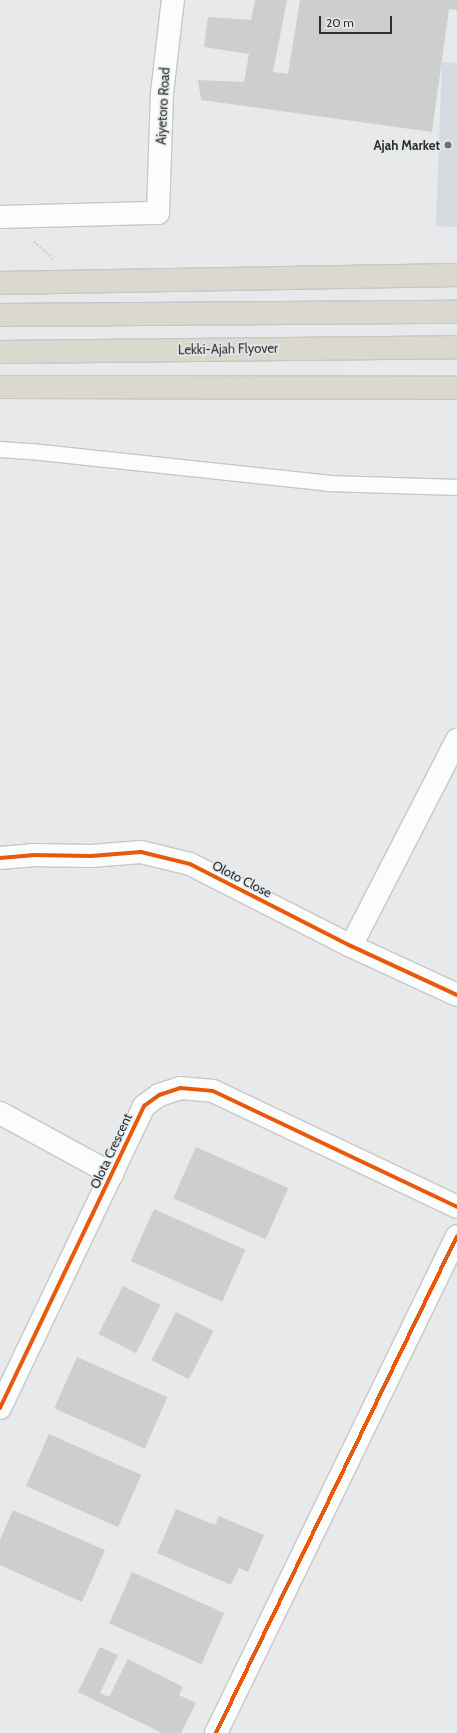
<!DOCTYPE html>
<html>
<head>
<meta charset="utf-8">
<style>
  body { margin:0 }
  #map { position:relative; width:457px; height:1733px; overflow:hidden; background:#e7e9eb; font-family:Cabin,sans-serif }
  div>[style] { position:absolute }
  .built>* { inset:0; background:#d4dadf }
  .building>* { inset:0; background:#cdcece; transform-origin:0 0 }
  .path>* { height:2.5px; margin-top:-1.25px; transform-origin:0; background:repeating-linear-gradient(90deg,#d4d5d5 0 2px,transparent 0 4px) }
  .roads { filter:drop-shadow(1px 0 #c5c7c8) drop-shadow(-1px 0 #c5c7c8) drop-shadow(0 1px #c5c7c8) drop-shadow(0 -1px #c5c7c8) }
  .service>* { height:15px; margin:-7.5px; padding:0 7.5px; transform-origin:7.5px; border-radius:7.5px; background:#fbfcfc }
  .minor>* { height:22px; margin:-11px; padding:0 11px; transform-origin:11px; border-radius:11px; background:#fbfcfc }
  .trunk>* { height:22px; margin:-11px; padding:0 11px; transform-origin:11px; border-radius:11px; background:#dbd8ce }
  .cycleway>* { height:4px; margin:-2px; padding:0 2px; transform-origin:2px; border-radius:2px; background:#e8590c }
  .dots>* { width:11px; height:11px; translate:-50% -50%; box-sizing:border-box; border:2px solid #e6e9ec; border-radius:50% }
  span { translate:-50% -50%; white-space:nowrap; text-align:center; line-height:1.15; -webkit-text-stroke:3px #e6e9ec; paint-order:stroke }
  .street-label { font-size:13px; color:#2d2f30 }
  .poi-label { font-size:13px; color:#2d2f30; font-weight:700 }
  .right { translate:-100% -50%; text-align:right }
  .scale { position:absolute; left:319px; top:16px; width:73px; height:18px; box-sizing:border-box; border:2px solid #2d2f30; border-top:0; padding-left:5px; font-size:12px; line-height:14px; white-space:nowrap; color:#2d2f30; -webkit-text-stroke:3px #e6e9ec; paint-order:stroke }
</style>
</head>
<body>
<div id="map">
  <div class="built">
    <i style="clip-path:polygon(442px 62px,457px 63px,457px 227px,436px 226px)"></i>
  </div>
  <div class="building">
    <i style="clip-path:polygon(255px 0,287px 0,273px 72px,288px 74px,300px 0,457px 0,457px 10px,449px 9px,432px 132px,201px 100px,198px 80px,244px 82px,249px 54px,204px 47px,208px 17px,251px 20px)"></i>
    <i style="left:196px;top:1147px;width:101px;height:56px;rotate:24deg"></i>
    <i style="left:154px;top:1209px;width:100px;height:57px;rotate:24deg"></i>
    <i style="left:123px;top:1286px;width:42px;height:54px;rotate:27deg"></i>
    <i style="left:176px;top:1312px;width:42px;height:54px;rotate:27deg"></i>
    <i style="left:77px;top:1357px;width:99px;height:56px;rotate:24deg"></i>
    <i style="left:49px;top:1434px;width:101px;height:57px;rotate:24deg"></i>
    <i style="clip-path:polygon(176px 1509px,215px 1525px,219px 1516px,264px 1535px,248px 1572px,239px 1568px,231px 1585px,157px 1553px)"></i>
    <i style="clip-path:polygon(13px 1510px,105px 1550px,82px 1602px,0 1565px,0 1540px)"></i>
    <i style="left:132px;top:1572px;width:101px;height:56px;rotate:24deg"></i>
    <i style="clip-path:polygon(100px 1647px,118px 1655px,100px 1693px,109px 1697px,128px 1659px,183px 1687px,179px 1695px,196px 1703px,181px 1733px,162px 1733px,78px 1692px)"></i>
  </div>
  <div class="path">
    <i style="left:34px;top:241px;width:27px;rotate:42deg"></i>
  </div>
  <div class="roads">
    <div class="service">
      <i style="left:0;top:449px;width:31px;rotate:4deg"></i>
      <i style="left:31px;top:451px;width:299px;rotate:6.1deg"></i>
      <i style="left:328px;top:483px;width:129px;rotate:1.8deg"></i>
    </div>
    <div class="minor">
      <i style="left:0;top:217px;width:158px;rotate:-1.5deg"></i>
      <i style="left:158px;top:213px;width:120px;rotate:-88.1deg"></i>
      <i style="left:162px;top:93px;width:94px;rotate:-83.3deg"></i>
      <i style="left:0;top:858px;width:32px;rotate:-5deg"></i>
      <i style="left:32px;top:855px;width:59px;rotate:1deg"></i>
      <i style="left:91px;top:856px;width:50px;rotate:-4.6deg"></i>
      <i style="left:141px;top:852px;width:50px;rotate:13.8deg"></i>
      <i style="left:190px;top:864px;width:181px;rotate:27deg"></i>
      <i style="left:351px;top:946px;width:117px;rotate:24.8deg"></i>
      <i style="left:351px;top:946px;width:232px;rotate:-62.8deg"></i>
      <i style="left:0;top:1113px;width:128px;rotate:28.6deg"></i>
      <i style="left:0;top:1408px;width:335px;rotate:-64.5deg"></i>
      <i style="left:144px;top:1106px;width:19px;rotate:-36deg"></i>
      <i style="left:159px;top:1095px;width:22px;rotate:-18deg"></i>
      <i style="left:180px;top:1088px;width:33px;rotate:5deg"></i>
      <i style="left:213px;top:1091px;width:270px;rotate:25.4deg"></i>
      <i style="left:216px;top:1733px;width:552px;rotate:-64.13deg"></i>
    </div>
    <div class="trunk">
      <i style="left:0;top:283px;width:457px;rotate:-1deg"></i>
      <i style="left:0;top:315px;width:457px;rotate:-0.4deg"></i>
      <i style="left:0;top:352px;width:457px;rotate:-0.6deg"></i>
      <i style="left:0;top:387px;width:457px;rotate:0.1deg"></i>
    </div>
  </div>
  <div class="cycleway">
    <i style="left:0;top:858px;width:32px;rotate:-5deg"></i>
    <i style="left:32px;top:855px;width:59px;rotate:1deg"></i>
    <i style="left:91px;top:856px;width:50px;rotate:-4.6deg"></i>
    <i style="left:141px;top:852px;width:50px;rotate:13.8deg"></i>
    <i style="left:190px;top:864px;width:181px;rotate:27deg"></i>
    <i style="left:351px;top:946px;width:117px;rotate:24.8deg"></i>
    <i style="left:0;top:1408px;width:335px;rotate:-64.5deg"></i>
    <i style="left:144px;top:1106px;width:19px;rotate:-36deg"></i>
    <i style="left:159px;top:1095px;width:22px;rotate:-18deg"></i>
    <i style="left:180px;top:1088px;width:33px;rotate:5deg"></i>
    <i style="left:213px;top:1091px;width:270px;rotate:25.4deg"></i>
    <i style="left:216px;top:1733px;width:552px;rotate:-64.13deg"></i>
  </div>
  <div class="dots">
    <i style="left:448px;top:145px;background:#6e7071"></i>
  </div>
  <div class="street-label">
    <span style="left:163px;top:106px;rotate:-87deg">Aiyetoro Road</span>
    <span style="left:228px;top:349px;rotate:-1deg">Lekki-Ajah Flyover</span>
    <span style="left:242px;top:879px;rotate:27deg">Oloto Close</span>
    <span style="left:111px;top:1151px;rotate:-65deg">Olota Crescent</span>
  </div>
  <div class="poi-label">
    <span class="right" style="left:440px;top:145px">Ajah Market</span>
  </div>
  <div class="scale">20 m</div>
</div>
</body>
</html>
